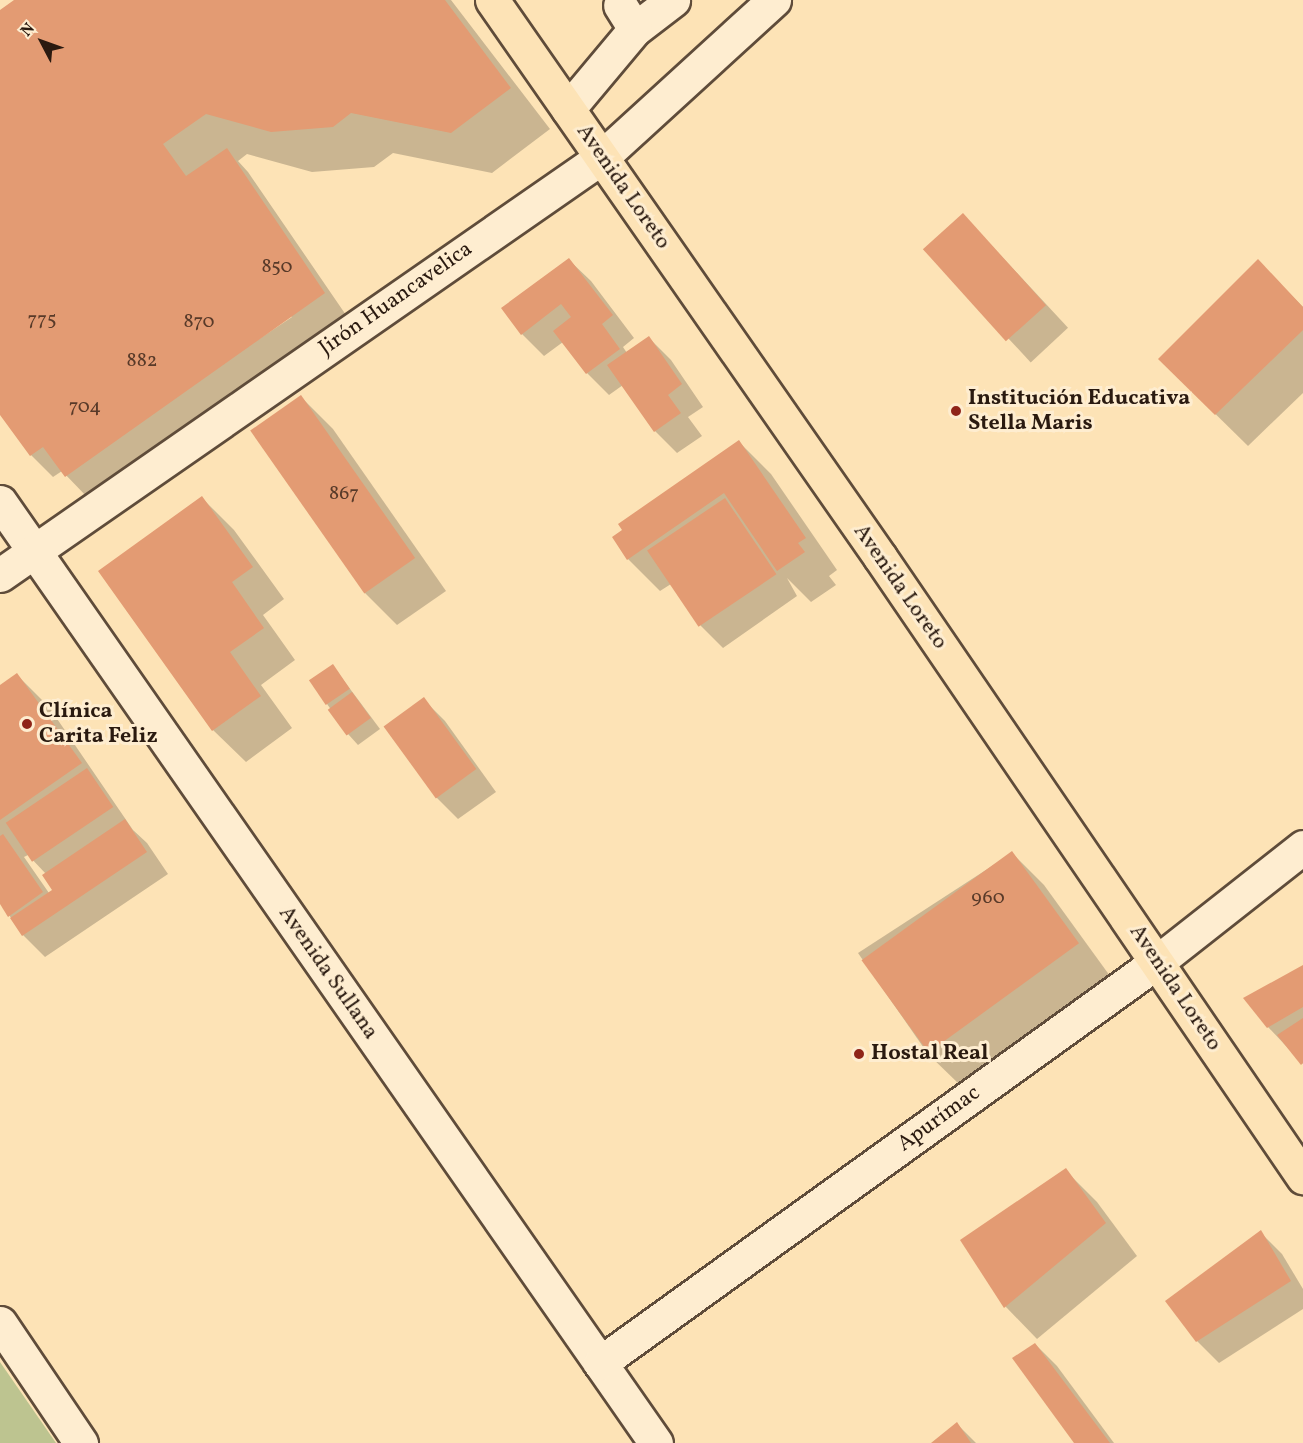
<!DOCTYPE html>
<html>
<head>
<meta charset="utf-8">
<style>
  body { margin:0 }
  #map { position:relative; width:1303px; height:1443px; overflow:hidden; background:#fde3b6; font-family:Vollkorn,serif }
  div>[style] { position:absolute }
  .green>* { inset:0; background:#bdc490 }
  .shadow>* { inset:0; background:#0003; transform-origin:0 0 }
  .building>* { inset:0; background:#e39b73; transform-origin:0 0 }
  .roads { filter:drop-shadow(2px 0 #5f4c3a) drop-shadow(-2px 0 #5f4c3a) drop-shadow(0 2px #5f4c3a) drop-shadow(0 -2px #5f4c3a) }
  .minor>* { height:33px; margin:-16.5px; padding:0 16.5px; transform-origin:16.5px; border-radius:16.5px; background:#feedd0 }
  .major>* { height:33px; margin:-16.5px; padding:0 16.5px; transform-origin:16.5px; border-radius:16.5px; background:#fde3b6 }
  .dots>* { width:16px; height:16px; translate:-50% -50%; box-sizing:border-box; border:3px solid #feedd0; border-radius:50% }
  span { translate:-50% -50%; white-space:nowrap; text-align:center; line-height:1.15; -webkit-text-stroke:6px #feedd0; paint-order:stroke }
  .number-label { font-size:20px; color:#583a29 }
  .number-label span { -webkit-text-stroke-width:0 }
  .street-label { font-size:22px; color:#2a1a10 }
  .poi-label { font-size:22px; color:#2a1a10; font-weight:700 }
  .left { translate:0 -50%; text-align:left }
  .north { position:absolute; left:12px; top:12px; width:60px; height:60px; -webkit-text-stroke:4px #feedd0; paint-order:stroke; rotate:311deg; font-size:16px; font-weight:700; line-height:24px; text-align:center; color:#2a1a10 }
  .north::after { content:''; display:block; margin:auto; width:21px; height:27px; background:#2a1a10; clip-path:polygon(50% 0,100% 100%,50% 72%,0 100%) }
</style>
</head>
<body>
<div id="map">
  <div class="green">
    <i style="clip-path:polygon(0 1362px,56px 1443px,0 1443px)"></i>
  </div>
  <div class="shadow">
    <i style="clip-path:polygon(evenodd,16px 0,451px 0,550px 129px,492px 173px,393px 153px,374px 167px,312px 172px,247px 154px,238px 161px,248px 172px,346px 315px,307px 341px,315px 353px,283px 375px,272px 365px,238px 389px,246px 401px,88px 498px,62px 471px,53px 477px,31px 455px,0 412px,0 11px,16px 0,290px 315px,292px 317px,256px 341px,290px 315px)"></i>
    <i style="left:963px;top:215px;width:154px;height:51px;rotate:47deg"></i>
    <i style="clip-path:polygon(569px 260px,591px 281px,634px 338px,623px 347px,627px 353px,649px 338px,671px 360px,703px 407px,688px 417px,702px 436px,677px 453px,655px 431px,623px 385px,609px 395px,587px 373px,563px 342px,544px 356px,522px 334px,503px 309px)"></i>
    <i style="clip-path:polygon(1258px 261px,1303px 307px,1303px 393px,1248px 446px,1192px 391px)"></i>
    <i style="clip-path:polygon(301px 397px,333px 429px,446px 591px,397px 625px,365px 593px,252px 432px)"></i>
    <i style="clip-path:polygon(739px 442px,771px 474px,837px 570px,829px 576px,836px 585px,811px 602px,787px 578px,797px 596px,723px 648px,701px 626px,671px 584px,660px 591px,628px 559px,614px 538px)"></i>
    <i style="clip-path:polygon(202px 498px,234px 530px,284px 599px,263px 615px,295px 660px,261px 685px,292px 728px,246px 762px,213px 730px)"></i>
    <i style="clip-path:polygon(333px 666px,380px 729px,358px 745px,348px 734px,311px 681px)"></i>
    <i style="clip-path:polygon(evenodd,17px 675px,49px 707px,133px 830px,147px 843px,168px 874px,45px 957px,23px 935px,0 902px,0 687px,17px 675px,28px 855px,46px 874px,54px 891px,49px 893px,24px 857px,28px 855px)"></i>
    <i style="clip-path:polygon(423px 699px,445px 721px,496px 792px,458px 819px,436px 797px)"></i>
    <i style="clip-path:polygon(1012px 853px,1044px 885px,1110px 976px,960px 1085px,928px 1054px,858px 953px)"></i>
    <i style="clip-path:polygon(1303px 967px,1303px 1064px,1268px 1027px)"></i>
    <i style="clip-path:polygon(1065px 1170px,1097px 1202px,1137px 1256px,1037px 1339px,1006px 1307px,962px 1240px)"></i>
    <i style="clip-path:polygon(1260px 1232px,1282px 1254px,1303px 1289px,1303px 1309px,1219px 1363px,1197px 1341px)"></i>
    <i style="clip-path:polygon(1035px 1344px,1057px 1366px,1114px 1443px,1076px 1443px)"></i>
    <i style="clip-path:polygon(957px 1424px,976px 1443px,933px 1443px)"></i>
  </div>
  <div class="building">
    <i style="clip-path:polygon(14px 0,445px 0,511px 88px,451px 133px,351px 113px,333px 127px,271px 132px,206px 114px,163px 144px,186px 176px,227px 148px,325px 293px,65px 477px,43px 447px,30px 456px,0 415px,0 10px)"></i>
    <i style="left:963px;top:213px;width:124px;height:54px;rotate:48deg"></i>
    <i style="clip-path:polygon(569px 258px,613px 315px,602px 324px,620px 349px,586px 374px,553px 331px,571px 317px,561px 304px,521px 335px,501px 308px)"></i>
    <i style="clip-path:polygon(1258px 259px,1303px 307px,1303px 330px,1215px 415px,1158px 359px)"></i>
    <i style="clip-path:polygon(649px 336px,682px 384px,668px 395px,681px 413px,654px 432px,607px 365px)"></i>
    <i style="left:301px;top:395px;width:199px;height:62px;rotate:55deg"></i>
    <i style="clip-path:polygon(739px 440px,806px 538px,798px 543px,805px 552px,777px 571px,724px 493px,627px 560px,612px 537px,622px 530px,618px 524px)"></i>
    <i style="clip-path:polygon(202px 496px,253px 567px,232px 582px,264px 628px,230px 652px,261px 696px,212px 731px,98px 571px)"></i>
    <i style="left:725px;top:498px;width:92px;height:94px;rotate:56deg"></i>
    <i style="left:333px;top:664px;width:30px;height:29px;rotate:56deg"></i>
    <i style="clip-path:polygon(17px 673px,82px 763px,0 820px,0 685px)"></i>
    <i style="left:352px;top:692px;width:32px;height:30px;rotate:54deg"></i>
    <i style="left:424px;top:697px;width:89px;height:50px;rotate:54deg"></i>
    <i style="left:87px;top:768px;width:47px;height:98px;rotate:56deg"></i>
    <i style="clip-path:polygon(125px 819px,147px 852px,22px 936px,10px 918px,52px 890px,42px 875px)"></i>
    <i style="clip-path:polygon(3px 834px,43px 892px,8px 917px,0 904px,0 836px)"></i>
    <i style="left:1012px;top:851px;width:114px;height:186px;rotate:54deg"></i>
    <i style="clip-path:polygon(1303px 965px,1303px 1007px,1267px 1028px,1243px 998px)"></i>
    <i style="clip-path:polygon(1303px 1018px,1303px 1063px,1301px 1065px,1277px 1035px)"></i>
    <i style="clip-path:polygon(1066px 1168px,1106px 1223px,1004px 1308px,960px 1240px)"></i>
    <i style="clip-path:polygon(1261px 1230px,1291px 1281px,1196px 1342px,1165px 1301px)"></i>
    <i style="clip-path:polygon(1035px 1343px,1110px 1443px,1074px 1443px,1012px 1358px)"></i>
    <i style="clip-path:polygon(957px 1422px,971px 1443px,931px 1443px)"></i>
  </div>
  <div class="roads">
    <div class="minor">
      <i style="left:635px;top:29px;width:48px;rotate:-37.3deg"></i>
      <i style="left:568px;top:109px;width:104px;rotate:-50.1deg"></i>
      <i style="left:635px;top:29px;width:28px;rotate:-122deg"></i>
      <i style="left:0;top:502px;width:1147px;rotate:55.12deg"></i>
      <i style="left:0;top:575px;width:733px;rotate:-34.77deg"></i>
      <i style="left:602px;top:157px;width:233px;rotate:-42.4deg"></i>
      <i style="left:0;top:1323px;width:145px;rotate:56deg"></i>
      <i style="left:600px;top:1363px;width:686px;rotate:-35.75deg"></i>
      <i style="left:1157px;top:962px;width:186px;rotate:-38.2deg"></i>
    </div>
    <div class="major">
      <i style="left:492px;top:0;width:679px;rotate:55.14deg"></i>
      <i style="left:880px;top:557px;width:751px;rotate:55.7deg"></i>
    </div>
  </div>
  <div class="dots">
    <i style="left:956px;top:411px;background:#8f2418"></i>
    <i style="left:27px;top:724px;background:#8f2418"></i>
    <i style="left:859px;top:1054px;background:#8f2418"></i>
  </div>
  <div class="number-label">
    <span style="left:277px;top:267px">850</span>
    <span style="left:42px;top:320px">775</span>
    <span style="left:199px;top:322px">870</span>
    <span style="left:142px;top:361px">882</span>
    <span style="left:85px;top:407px">704</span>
    <span style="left:344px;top:494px">867</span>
    <span style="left:988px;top:898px">960</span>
  </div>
  <div class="street-label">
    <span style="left:623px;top:187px;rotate:55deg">Avenida Loreto</span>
    <span style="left:396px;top:299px;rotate:-35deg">Jirón Huancavelica</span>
    <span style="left:900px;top:587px;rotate:55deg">Avenida Loreto</span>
    <span style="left:328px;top:973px;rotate:55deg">Avenida Sullana</span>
    <span style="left:1175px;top:988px;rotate:56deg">Avenida Loreto</span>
    <span style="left:939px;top:1119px;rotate:-36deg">Apurímac</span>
  </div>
  <div class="poi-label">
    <span class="left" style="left:968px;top:411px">Institución Educativa<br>Stella Maris</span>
    <span class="left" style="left:39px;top:724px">Clínica<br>Carita Feliz</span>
    <span class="left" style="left:871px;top:1054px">Hostal Real</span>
  </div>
  <div class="north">N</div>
</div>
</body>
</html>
